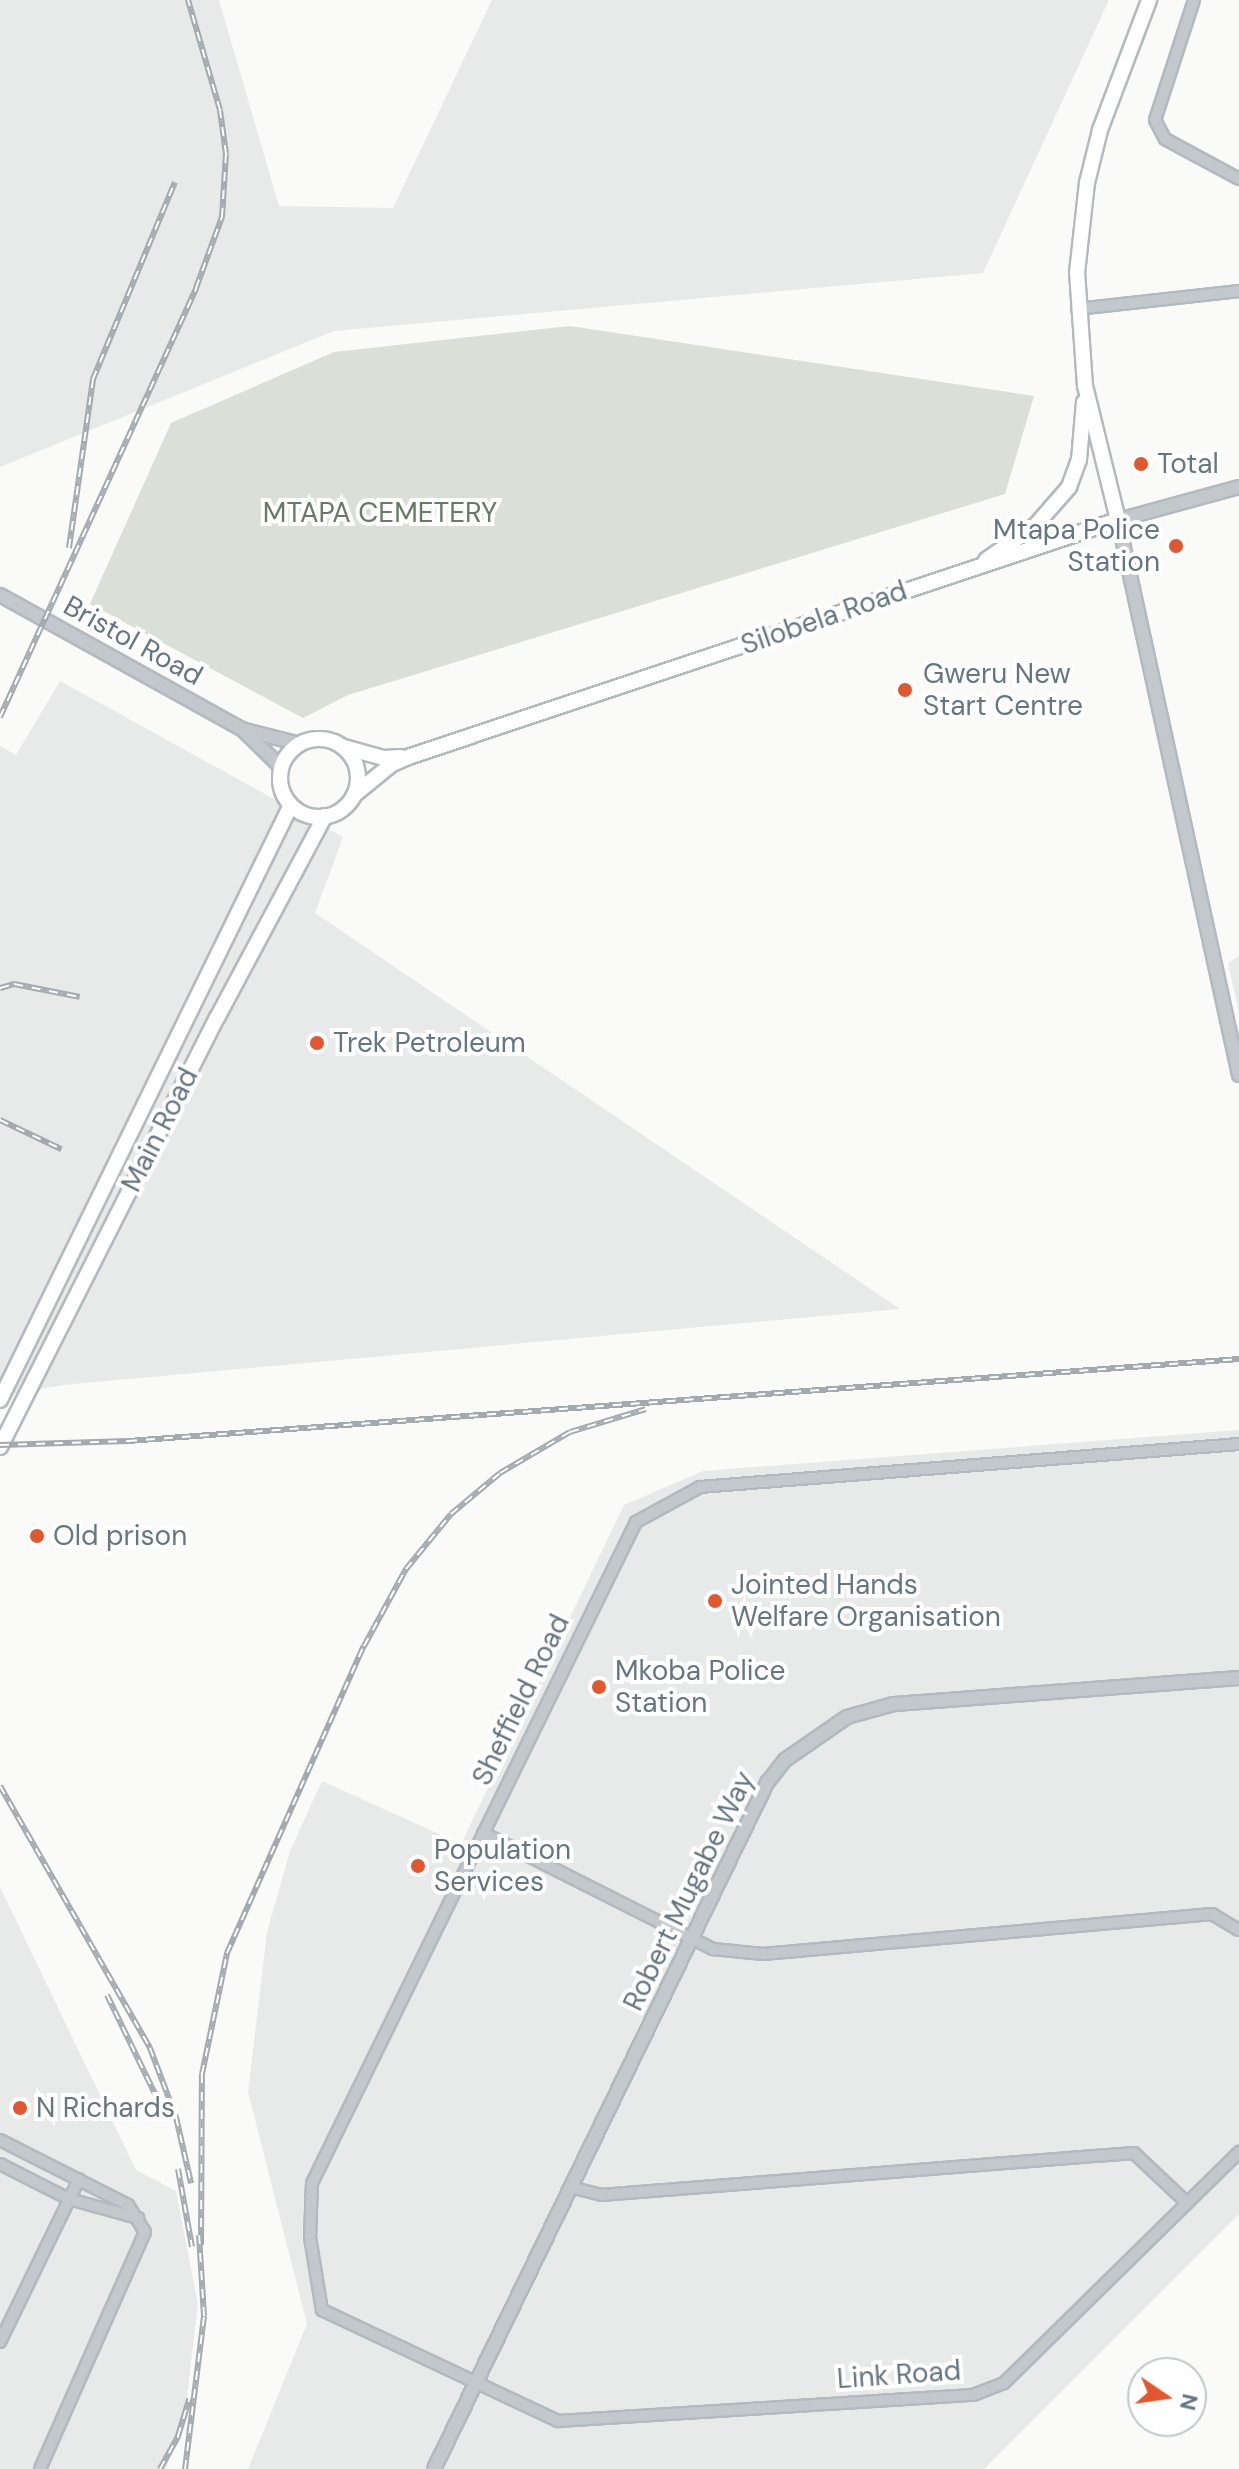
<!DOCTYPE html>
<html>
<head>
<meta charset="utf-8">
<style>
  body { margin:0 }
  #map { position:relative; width:1239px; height:2469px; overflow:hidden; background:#fafaf8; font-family:"DM Sans",sans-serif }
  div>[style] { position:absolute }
  .built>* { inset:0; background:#e8e9e9 }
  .green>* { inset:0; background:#dadfd7 }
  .roads { filter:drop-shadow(2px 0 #b3babf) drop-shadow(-2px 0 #b3babf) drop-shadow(0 2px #b3babf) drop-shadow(0 -2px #b3babf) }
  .minor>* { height:10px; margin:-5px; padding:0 5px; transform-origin:5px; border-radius:5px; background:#c3c8cc }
  .tertiary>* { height:12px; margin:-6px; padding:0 6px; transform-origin:6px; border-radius:6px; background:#c3c8cc }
  .secondary>* { height:14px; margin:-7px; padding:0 7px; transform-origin:7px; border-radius:7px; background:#fff }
  .secondary>.ring { margin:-7px; padding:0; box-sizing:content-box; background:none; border:14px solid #fff; border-radius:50% }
  .rail>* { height:6px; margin-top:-3px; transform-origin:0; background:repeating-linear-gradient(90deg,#fff 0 9px,#a2aab0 0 18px); box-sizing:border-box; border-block:2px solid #a2aab0 }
  .dots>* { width:22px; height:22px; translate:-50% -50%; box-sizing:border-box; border:4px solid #fff; border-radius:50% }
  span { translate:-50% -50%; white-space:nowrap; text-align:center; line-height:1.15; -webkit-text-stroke:8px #fff; paint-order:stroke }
  .poi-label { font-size:28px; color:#657683 }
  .left { translate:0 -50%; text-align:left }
  .right { translate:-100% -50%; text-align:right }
  .park-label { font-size:28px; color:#687a64 }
  .street-label { font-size:28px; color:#657683 }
  .north { position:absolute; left:1127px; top:2357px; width:80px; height:80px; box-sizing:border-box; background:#fff; border:2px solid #c1c8cd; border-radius:50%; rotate:103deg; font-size:22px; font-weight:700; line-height:32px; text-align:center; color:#657683 }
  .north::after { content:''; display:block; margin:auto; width:28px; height:36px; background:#e4572e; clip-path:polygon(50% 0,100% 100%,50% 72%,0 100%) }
</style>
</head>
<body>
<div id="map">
  <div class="built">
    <i style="clip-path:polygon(0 0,219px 0,279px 206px,393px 208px,492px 0,1109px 0,983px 273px,334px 331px,0 467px)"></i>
    <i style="clip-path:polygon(60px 681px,343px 837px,315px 913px,900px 1309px,63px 1385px,0 1396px,0 746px,16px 755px)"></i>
    <i style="clip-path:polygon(1239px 956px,1239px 1013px,1228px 963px)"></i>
    <i style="clip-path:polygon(1239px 1430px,1239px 2214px,984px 2469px,248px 2469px,307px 2324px,248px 2092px,267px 1932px,290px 1851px,322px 1781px,461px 1844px,624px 1505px,703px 1471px)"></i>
    <i style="clip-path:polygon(0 1887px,136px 2170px,176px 2191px,198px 2304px,185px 2413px,166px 2469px,0 2469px)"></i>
  </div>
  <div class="green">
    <i style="clip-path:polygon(570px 326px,1034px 396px,1005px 494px,348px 695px,303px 718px,90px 604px,171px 423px,334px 352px)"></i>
  </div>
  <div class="roads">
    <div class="minor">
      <i style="left:1194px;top:0;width:126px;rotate:108deg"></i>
      <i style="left:1155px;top:120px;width:21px;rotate:62deg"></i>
      <i style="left:1165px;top:139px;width:84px;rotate:28.4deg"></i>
      <i style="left:1077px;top:309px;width:163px;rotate:-6.3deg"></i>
      <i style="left:1239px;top:1444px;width:541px;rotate:175.44deg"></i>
      <i style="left:700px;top:1487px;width:73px;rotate:151.3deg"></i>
      <i style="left:636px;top:1522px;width:736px;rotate:116.11deg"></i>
      <i style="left:312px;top:2183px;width:54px;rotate:92.1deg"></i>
      <i style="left:310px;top:2237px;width:74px;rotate:80.7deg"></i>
      <i style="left:322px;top:2310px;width:261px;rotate:25.2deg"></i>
      <i style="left:558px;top:2421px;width:416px;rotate:-3.6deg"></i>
      <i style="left:973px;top:2395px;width:33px;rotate:-21deg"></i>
      <i style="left:1004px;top:2383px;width:330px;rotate:-44.5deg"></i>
      <i style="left:483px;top:1833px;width:258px;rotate:26.8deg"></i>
      <i style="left:713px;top:1949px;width:50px;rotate:5.7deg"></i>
      <i style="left:763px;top:1954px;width:451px;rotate:-5.1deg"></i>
      <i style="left:1212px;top:1914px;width:31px;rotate:31deg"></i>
      <i style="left:0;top:2140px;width:144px;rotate:26.9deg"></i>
      <i style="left:128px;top:2205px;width:32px;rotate:58deg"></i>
      <i style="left:145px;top:2232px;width:259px;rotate:113.9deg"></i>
      <i style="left:0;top:2164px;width:77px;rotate:26.9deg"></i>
      <i style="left:69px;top:2199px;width:72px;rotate:15.4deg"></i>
      <i style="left:570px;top:2187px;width:32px;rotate:14deg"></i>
      <i style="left:601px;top:2195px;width:535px;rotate:-4.51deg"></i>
      <i style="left:1134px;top:2153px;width:73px;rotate:43.3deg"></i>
      <i style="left:0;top:2342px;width:181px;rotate:-64.1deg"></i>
    </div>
    <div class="tertiary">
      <i style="left:1239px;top:487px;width:125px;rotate:164.7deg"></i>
      <i style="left:1118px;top:520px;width:568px;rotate:77.7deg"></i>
      <i style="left:0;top:595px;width:277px;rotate:29deg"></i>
      <i style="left:242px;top:729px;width:56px;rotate:44.3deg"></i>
      <i style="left:245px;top:730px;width:57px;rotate:14.3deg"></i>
      <i style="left:434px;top:2469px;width:763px;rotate:-64.11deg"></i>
      <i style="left:767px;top:1783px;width:29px;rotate:-52deg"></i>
      <i style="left:785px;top:1760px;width:75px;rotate:-34.7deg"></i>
      <i style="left:847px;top:1717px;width:49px;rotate:-15.5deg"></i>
      <i style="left:894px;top:1704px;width:346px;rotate:-4.3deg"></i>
    </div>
    <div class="secondary">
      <i style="left:986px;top:560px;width:60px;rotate:-34.8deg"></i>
      <i style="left:1035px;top:526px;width:52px;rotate:-48.9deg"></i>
      <i style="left:1069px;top:487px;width:29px;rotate:-70deg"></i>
      <i style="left:1079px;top:460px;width:58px;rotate:-85.1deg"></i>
      <i class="ring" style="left:280px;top:739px;width:64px;height:64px"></i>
      <i style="left:344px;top:747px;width:41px;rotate:15.4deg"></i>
      <i style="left:384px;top:758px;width:17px;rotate:-3deg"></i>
      <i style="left:354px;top:795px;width:49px;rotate:-39.2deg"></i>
      <i style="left:392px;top:764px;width:21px;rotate:-23deg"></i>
      <i style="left:411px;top:756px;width:745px;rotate:-18.46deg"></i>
      <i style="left:1118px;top:520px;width:138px;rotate:-103.8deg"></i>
      <i style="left:1085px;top:386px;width:113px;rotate:-94deg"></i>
      <i style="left:1077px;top:273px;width:91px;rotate:-83.7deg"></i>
      <i style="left:1087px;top:183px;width:55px;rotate:-76.2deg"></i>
      <i style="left:1100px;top:130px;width:139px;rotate:-69.3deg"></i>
      <i style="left:0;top:1400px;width:662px;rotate:-63.94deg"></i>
      <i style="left:0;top:1447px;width:481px;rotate:-63.2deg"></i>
      <i style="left:217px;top:1018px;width:229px;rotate:-61.9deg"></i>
    </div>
  </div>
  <div class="rail">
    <i style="left:69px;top:548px;width:171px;rotate:-81.9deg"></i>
    <i style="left:93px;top:379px;width:213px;rotate:-67.4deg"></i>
    <i style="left:0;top:717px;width:472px;rotate:-65.4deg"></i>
    <i style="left:196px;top:288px;width:76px;rotate:-69.9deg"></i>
    <i style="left:222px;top:217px;width:63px;rotate:-86.4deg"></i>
    <i style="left:226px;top:154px;width:44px;rotate:-97.8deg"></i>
    <i style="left:220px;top:110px;width:115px;rotate:-106.2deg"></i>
    <i style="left:0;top:988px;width:15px;rotate:-16deg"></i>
    <i style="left:14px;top:984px;width:67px;rotate:11.1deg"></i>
    <i style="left:0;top:1120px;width:68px;rotate:25.4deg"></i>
    <i style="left:0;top:1445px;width:128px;rotate:-1.8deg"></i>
    <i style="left:128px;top:1441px;width:1114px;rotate:-4.22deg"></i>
    <i style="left:0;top:1786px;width:302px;rotate:60.2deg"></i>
    <i style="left:150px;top:2048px;width:74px;rotate:69.4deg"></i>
    <i style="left:176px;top:2117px;width:68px;rotate:77.2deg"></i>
    <i style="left:107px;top:1995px;width:117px;rotate:64.1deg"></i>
    <i style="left:178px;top:2169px;width:79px;rotate:79.8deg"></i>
    <i style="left:201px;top:2245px;width:171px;rotate:-89.7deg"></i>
    <i style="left:202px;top:2074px;width:124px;rotate:-78.3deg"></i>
    <i style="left:227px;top:1953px;width:336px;rotate:-66deg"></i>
    <i style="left:364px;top:1646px;width:88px;rotate:-61.4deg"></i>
    <i style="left:406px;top:1569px;width:71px;rotate:-50.7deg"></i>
    <i style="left:451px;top:1514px;width:64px;rotate:-39.9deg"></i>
    <i style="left:500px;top:1473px;width:81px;rotate:-30.4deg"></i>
    <i style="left:570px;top:1432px;width:79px;rotate:-16.8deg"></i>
    <i style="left:160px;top:2469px;width:38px;rotate:-61deg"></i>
    <i style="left:178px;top:2436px;width:39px;rotate:-73deg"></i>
    <i style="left:185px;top:2469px;width:154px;rotate:-82.9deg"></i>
    <i style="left:204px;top:2316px;width:81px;rotate:-93.5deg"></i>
  </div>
  <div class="dots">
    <i style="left:1141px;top:464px;background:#e4572e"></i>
    <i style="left:1176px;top:546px;background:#e4572e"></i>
    <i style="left:905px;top:690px;background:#e4572e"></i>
    <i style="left:317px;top:1043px;background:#e4572e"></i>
    <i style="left:37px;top:1536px;background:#e4572e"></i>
    <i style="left:715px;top:1601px;background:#e4572e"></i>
    <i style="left:599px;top:1687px;background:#e4572e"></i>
    <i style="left:418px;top:1866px;background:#e4572e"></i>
    <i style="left:20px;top:2108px;background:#e4572e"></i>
  </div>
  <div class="poi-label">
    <span class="left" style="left:1157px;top:464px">Total</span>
    <span class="right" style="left:1160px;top:546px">Mtapa Police<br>Station</span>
    <span class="left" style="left:923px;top:690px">Gweru New<br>Start Centre</span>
    <span class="left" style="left:333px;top:1043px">Trek Petroleum</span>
    <span class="left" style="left:53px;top:1536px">Old prison</span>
    <span class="left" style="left:731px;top:1601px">Jointed Hands<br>Welfare Organisation</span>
    <span class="left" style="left:615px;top:1687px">Mkoba Police<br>Station</span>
    <span class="left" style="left:434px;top:1866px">Population<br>Services</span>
    <span class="left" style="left:36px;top:2108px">N Richards</span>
  </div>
  <div class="park-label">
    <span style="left:380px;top:513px">MTAPA CEMETERY</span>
  </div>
  <div class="street-label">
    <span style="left:824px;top:618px;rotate:-19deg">Silobela Road</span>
    <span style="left:133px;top:641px;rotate:29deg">Bristol Road</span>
    <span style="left:160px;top:1130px;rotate:-63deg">Main Road</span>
    <span style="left:521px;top:1700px;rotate:-64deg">Sheffield Road</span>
    <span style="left:689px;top:1891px;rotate:-64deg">Robert Mugabe Way</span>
    <span style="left:899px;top:2375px;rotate:-4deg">Link Road</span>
  </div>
  <div class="north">N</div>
</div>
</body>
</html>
